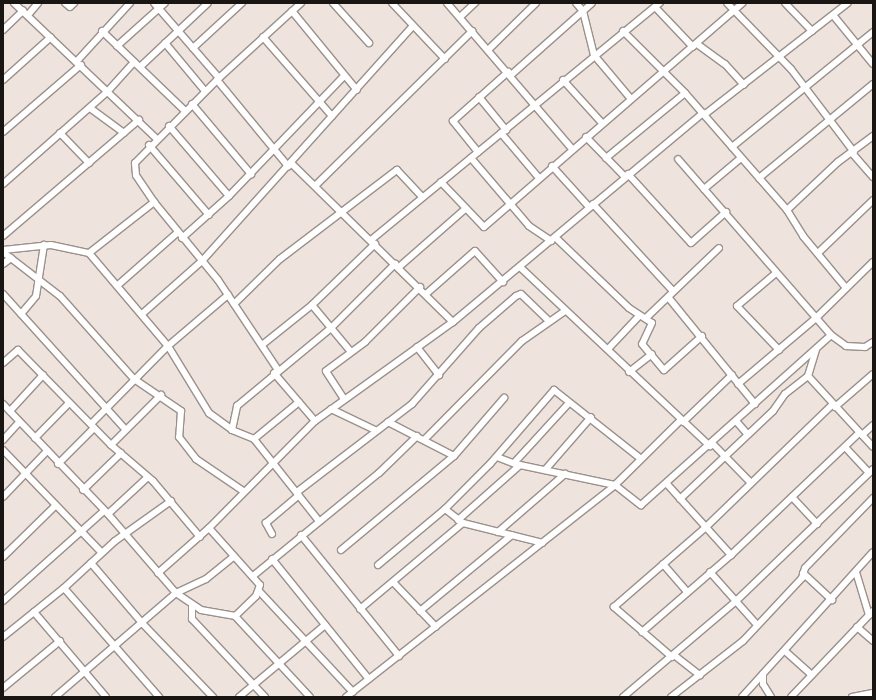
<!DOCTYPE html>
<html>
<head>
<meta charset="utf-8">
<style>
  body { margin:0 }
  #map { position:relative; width:876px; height:700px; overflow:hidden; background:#eee3dd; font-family:Inter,sans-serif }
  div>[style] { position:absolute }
  .roads { filter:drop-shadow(1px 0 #9b908b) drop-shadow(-1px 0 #9b908b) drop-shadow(0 1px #9b908b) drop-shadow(0 -1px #9b908b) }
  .minor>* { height:6px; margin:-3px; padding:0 3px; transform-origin:3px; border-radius:3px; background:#fff }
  span { translate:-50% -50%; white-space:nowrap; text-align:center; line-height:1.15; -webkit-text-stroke:4px #fff; paint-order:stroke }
  .frame { position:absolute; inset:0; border:4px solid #191513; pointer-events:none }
</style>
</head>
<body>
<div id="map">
  <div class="roads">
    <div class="minor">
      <i style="left:14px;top:3px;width:196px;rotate:43.6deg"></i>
      <i style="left:65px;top:3px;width:6px;rotate:39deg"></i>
      <i style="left:70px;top:7px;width:6px;rotate:-45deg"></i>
      <i style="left:154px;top:3px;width:99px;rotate:49.1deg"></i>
      <i style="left:333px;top:3px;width:54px;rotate:48deg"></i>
      <i style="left:392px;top:3px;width:77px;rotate:46.6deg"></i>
      <i style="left:447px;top:3px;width:192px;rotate:49.4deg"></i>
      <i style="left:576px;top:3px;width:11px;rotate:49deg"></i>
      <i style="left:583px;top:11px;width:45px;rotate:76deg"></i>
      <i style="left:594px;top:55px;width:57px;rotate:49.9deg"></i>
      <i style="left:727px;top:3px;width:92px;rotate:45.9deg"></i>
      <i style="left:791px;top:69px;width:104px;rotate:52.8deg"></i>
      <i style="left:785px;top:3px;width:39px;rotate:46deg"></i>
      <i style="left:655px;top:7px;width:55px;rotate:46.5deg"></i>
      <i style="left:292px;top:11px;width:102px;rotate:50.6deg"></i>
      <i style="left:28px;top:15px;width:16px;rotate:-50deg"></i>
      <i style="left:833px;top:15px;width:63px;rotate:50.8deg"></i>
      <i style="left:460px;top:17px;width:21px;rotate:-43deg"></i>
      <i style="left:3px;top:30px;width:28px;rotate:-44deg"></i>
      <i style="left:102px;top:31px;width:115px;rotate:43.9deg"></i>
      <i style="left:623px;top:31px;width:88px;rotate:45deg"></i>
      <i style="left:685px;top:93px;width:155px;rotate:48.9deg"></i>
      <i style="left:787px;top:210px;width:31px;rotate:58deg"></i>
      <i style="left:803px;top:236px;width:67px;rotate:50.4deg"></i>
      <i style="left:263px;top:37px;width:105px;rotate:48.9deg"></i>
      <i style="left:165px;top:43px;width:62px;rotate:50.2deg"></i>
      <i style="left:697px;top:44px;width:34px;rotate:36deg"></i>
      <i style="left:725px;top:64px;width:28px;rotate:48deg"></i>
      <i style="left:117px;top:46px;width:64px;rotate:-41.9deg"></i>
      <i style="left:193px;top:48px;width:67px;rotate:-42.6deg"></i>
      <i style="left:489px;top:49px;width:66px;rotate:-44.4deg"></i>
      <i style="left:77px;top:61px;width:79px;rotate:-47.6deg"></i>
      <i style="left:140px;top:67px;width:93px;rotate:-43.3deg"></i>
      <i style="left:511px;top:75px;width:108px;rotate:-41.6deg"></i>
      <i style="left:3px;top:80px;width:64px;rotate:-41.9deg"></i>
      <i style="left:217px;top:80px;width:112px;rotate:50.5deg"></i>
      <i style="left:563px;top:80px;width:58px;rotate:47.8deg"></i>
      <i style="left:479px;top:97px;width:43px;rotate:50.7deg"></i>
      <i style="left:192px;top:104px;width:92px;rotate:49.9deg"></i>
      <i style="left:90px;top:108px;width:42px;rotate:36.3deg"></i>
      <i style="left:704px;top:115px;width:182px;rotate:-37.9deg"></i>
      <i style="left:169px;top:126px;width:92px;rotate:49.4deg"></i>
      <i style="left:3px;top:132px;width:103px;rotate:-40.7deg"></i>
      <i style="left:60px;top:133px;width:42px;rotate:46deg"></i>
      <i style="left:501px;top:133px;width:59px;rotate:49.8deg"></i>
      <i style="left:586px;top:137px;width:54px;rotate:45.7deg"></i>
      <i style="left:149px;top:145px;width:92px;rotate:49.4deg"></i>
      <i style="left:732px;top:147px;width:182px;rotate:-39.2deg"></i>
      <i style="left:478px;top:152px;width:40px;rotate:-129deg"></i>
      <i style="left:453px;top:121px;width:74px;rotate:-41.7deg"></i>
      <i style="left:852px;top:153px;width:32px;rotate:49deg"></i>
      <i style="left:471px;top:158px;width:89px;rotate:49.5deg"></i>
      <i style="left:529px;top:226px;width:27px;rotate:34deg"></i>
      <i style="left:606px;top:158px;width:102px;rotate:-39.4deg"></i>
      <i style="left:291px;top:163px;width:227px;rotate:44.5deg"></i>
      <i style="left:552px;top:166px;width:55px;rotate:47.9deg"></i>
      <i style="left:628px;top:174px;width:93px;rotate:47.6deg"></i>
      <i style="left:691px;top:243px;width:47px;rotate:-41.5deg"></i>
      <i style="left:759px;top:178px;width:148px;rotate:-39.5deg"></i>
      <i style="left:441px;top:182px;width:62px;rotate:46.3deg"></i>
      <i style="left:484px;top:227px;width:342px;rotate:-40.9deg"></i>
      <i style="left:3px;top:184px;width:140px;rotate:-41.5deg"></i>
      <i style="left:108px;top:91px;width:39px;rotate:-48deg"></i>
      <i style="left:315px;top:186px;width:221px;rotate:-44.6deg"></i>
      <i style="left:704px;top:189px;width:48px;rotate:-40deg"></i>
      <i style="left:593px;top:204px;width:118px;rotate:47.4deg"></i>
      <i style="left:787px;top:210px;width:70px;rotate:-43.3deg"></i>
      <i style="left:838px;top:162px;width:44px;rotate:-36.6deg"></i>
      <i style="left:3px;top:236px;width:179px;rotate:-40.5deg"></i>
      <i style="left:182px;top:238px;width:63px;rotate:-41.8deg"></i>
      <i style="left:229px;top:196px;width:166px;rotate:-46.2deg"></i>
      <i style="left:556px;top:238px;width:101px;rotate:43.8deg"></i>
      <i style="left:629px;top:308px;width:27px;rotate:33deg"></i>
      <i style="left:652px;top:323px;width:23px;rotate:115deg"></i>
      <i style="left:642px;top:344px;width:34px;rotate:50deg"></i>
      <i style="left:664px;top:370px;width:51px;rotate:-41.8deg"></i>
      <i style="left:371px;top:240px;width:374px;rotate:-39.4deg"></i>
      <i style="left:3px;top:250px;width:48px;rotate:-5.9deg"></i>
      <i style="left:51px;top:245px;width:39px;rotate:12deg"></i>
      <i style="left:89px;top:253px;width:83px;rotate:-38.1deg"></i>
      <i style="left:3px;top:252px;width:72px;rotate:37.7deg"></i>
      <i style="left:60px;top:296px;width:111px;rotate:48.3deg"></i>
      <i style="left:134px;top:379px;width:57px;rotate:34.2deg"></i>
      <i style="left:181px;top:411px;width:26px;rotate:94deg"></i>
      <i style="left:179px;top:437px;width:28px;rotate:52deg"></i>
      <i style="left:196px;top:459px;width:57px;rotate:34.2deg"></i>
      <i style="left:89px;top:253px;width:122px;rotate:49.7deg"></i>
      <i style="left:168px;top:346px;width:79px;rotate:58.5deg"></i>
      <i style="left:209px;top:413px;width:29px;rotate:36deg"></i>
      <i style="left:232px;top:430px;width:24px;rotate:22deg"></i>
      <i style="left:254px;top:439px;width:105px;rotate:51.6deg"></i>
      <i style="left:818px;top:253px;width:76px;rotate:-43.9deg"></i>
      <i style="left:3px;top:264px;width:10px;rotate:-37deg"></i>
      <i style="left:399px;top:267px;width:88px;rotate:-41.3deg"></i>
      <i style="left:521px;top:268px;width:260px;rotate:43.3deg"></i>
      <i style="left:776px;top:273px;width:51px;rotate:139.8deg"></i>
      <i style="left:737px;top:306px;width:61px;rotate:46.3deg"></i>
      <i style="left:118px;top:285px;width:79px;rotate:-41.4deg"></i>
      <i style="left:3px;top:294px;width:183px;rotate:47.9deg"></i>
      <i style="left:426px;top:294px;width:65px;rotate:-41.3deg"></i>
      <i style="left:475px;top:251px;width:42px;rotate:47.9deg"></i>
      <i style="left:668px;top:297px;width:138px;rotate:50.9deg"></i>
      <i style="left:234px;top:304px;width:64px;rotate:-44.4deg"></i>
      <i style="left:280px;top:259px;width:147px;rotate:-37.3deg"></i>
      <i style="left:397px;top:170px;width:37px;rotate:47deg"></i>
      <i style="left:312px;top:305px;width:61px;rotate:50.3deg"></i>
      <i style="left:21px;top:314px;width:23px;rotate:-50deg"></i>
      <i style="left:36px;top:296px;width:52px;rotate:-81.1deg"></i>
      <i style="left:142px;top:314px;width:80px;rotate:-41.5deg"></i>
      <i style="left:202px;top:261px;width:316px;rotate:-48.1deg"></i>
      <i style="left:646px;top:318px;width:101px;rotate:-43.8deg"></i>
      <i style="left:831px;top:335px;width:19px;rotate:36deg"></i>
      <i style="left:846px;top:346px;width:19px;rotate:3deg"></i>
      <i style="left:865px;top:347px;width:9px;rotate:-32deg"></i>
      <i style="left:262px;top:345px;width:64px;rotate:-38.7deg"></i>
      <i style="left:312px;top:305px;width:88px;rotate:-44.1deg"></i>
      <i style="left:417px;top:347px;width:36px;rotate:52deg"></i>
      <i style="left:609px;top:348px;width:44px;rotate:-46.8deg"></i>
      <i style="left:3px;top:363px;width:20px;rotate:-41deg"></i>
      <i style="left:18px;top:350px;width:133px;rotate:45.6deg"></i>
      <i style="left:111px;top:445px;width:55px;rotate:40.6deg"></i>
      <i style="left:153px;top:481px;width:73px;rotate:50deg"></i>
      <i style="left:278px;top:370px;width:108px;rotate:-123.7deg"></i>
      <i style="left:218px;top:280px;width:101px;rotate:-129.4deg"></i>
      <i style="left:154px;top:202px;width:32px;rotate:-124deg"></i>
      <i style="left:136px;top:175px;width:12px;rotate:-95deg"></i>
      <i style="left:135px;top:163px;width:120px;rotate:-45.3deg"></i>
      <i style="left:219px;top:78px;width:111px;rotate:-42.4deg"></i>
      <i style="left:629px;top:372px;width:29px;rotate:-38deg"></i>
      <i style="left:274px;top:373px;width:63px;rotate:49.5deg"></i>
      <i style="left:808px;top:376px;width:96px;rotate:47.5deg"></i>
      <i style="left:738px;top:384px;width:102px;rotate:-40.2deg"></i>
      <i style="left:816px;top:318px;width:80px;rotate:-44.5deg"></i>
      <i style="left:344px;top:399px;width:33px;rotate:-123deg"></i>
      <i style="left:326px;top:371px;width:49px;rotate:-36.6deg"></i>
      <i style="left:365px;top:342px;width:78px;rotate:-45deg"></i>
      <i style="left:3px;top:404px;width:152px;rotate:46.3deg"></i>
      <i style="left:108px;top:514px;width:104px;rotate:49.3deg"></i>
      <i style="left:176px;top:593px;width:30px;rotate:34deg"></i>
      <i style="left:201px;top:610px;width:35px;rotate:10deg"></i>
      <i style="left:235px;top:616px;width:110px;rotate:47.2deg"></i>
      <i style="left:835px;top:407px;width:50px;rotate:-41deg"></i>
      <i style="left:331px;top:409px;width:49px;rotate:25.5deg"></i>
      <i style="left:10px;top:411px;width:49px;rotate:-47.5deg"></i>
      <i style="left:736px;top:421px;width:18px;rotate:49deg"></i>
      <i style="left:388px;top:422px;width:74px;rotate:27.3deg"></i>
      <i style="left:683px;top:422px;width:68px;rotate:-43.8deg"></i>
      <i style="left:91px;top:424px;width:110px;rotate:-45.4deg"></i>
      <i style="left:168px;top:346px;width:79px;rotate:-40.4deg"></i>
      <i style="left:232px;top:430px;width:25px;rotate:-78deg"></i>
      <i style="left:237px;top:406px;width:122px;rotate:-39.7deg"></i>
      <i style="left:331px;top:328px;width:91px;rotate:-45deg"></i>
      <i style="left:862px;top:435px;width:15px;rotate:-42deg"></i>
      <i style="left:35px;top:438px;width:49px;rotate:-45.8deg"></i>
      <i style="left:254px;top:439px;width:58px;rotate:-39.4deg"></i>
      <i style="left:425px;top:439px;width:138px;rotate:-45.3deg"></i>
      <i style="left:522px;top:341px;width:52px;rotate:-34.9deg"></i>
      <i style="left:3px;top:440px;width:24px;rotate:-48deg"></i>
      <i style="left:713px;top:444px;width:54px;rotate:45.7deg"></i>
      <i style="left:111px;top:445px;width:71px;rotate:-45deg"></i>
      <i style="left:845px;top:447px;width:35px;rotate:47deg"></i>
      <i style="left:3px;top:450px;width:141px;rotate:46.1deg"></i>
      <i style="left:497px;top:457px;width:22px;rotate:21deg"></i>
      <i style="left:514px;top:463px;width:81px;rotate:-47.5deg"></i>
      <i style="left:58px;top:464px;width:51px;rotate:-45deg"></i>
      <i style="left:545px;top:470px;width:70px;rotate:-49deg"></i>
      <i style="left:667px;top:484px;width:96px;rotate:48deg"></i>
      <i style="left:83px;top:490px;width:53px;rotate:-44.2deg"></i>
      <i style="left:297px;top:492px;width:145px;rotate:-37.4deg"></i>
      <i style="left:412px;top:404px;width:101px;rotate:-48.6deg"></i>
      <i style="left:479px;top:328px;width:49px;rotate:-40.9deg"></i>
      <i style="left:516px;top:296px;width:5px;rotate:-22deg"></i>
      <i style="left:521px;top:294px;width:39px;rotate:44deg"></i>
      <i style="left:3px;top:497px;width:64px;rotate:-46.3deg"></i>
      <i style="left:792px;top:497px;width:37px;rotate:47deg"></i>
      <i style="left:680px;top:499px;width:128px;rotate:-43.4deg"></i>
      <i style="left:773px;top:411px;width:21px;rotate:-55deg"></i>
      <i style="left:785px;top:394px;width:29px;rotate:-38deg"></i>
      <i style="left:808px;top:376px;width:28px;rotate:-73deg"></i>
      <i style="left:445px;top:509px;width:23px;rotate:38deg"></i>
      <i style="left:463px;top:523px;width:82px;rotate:14deg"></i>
      <i style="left:108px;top:514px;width:54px;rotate:-42.8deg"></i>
      <i style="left:458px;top:520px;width:83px;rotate:-41.6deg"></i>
      <i style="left:520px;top:465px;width:97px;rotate:11.9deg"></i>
      <i style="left:615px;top:485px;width:93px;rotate:-44.6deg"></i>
      <i style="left:209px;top:528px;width:76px;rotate:48.2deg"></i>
      <i style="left:260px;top:585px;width:12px;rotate:110deg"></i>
      <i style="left:256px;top:596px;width:29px;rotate:136deg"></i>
      <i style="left:498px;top:532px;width:89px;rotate:-40.9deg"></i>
      <i style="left:272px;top:534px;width:13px;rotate:-119deg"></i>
      <i style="left:266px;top:523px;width:43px;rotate:-40.3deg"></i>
      <i style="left:301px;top:535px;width:156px;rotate:51deg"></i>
      <i style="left:341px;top:550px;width:147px;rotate:-39.8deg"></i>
      <i style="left:454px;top:456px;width:77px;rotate:-49.2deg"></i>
      <i style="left:3px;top:557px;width:73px;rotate:-44.4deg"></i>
      <i style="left:272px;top:559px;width:154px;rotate:51.1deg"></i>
      <i style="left:91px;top:563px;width:79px;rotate:49.6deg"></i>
      <i style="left:142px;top:623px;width:103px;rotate:46.2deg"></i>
      <i style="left:663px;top:564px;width:37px;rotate:49deg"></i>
      <i style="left:378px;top:565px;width:87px;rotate:-39.9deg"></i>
      <i style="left:445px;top:509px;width:64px;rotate:-45deg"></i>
      <i style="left:490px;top:464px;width:98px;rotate:-49.1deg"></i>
      <i style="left:554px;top:390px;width:111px;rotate:38.4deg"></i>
      <i style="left:710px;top:572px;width:71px;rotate:48.4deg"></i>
      <i style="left:856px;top:572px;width:45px;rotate:73.2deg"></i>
      <i style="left:158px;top:573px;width:68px;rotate:-41.4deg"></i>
      <i style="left:209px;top:528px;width:151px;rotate:-45.3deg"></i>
      <i style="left:315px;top:421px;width:170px;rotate:-35.7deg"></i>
      <i style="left:453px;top:322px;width:326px;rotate:-39.9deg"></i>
      <i style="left:803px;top:573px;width:40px;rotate:43deg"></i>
      <i style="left:253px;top:576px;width:163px;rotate:-39.3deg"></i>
      <i style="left:379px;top:473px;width:53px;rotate:-44.2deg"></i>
      <i style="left:393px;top:582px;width:62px;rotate:46.3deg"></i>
      <i style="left:64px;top:588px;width:69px;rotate:-42.7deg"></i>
      <i style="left:115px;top:541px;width:69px;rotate:-35.5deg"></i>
      <i style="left:259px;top:591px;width:138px;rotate:47.1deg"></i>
      <i style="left:3px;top:601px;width:134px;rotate:-41.7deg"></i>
      <i style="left:192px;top:605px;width:14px;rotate:90deg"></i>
      <i style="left:192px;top:619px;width:107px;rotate:46.9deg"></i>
      <i style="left:360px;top:609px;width:134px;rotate:-39.9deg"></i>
      <i style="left:420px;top:611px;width:119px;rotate:-39.6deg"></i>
      <i style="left:34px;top:612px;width:111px;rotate:49.7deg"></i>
      <i style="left:857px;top:627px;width:21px;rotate:41deg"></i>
      <i style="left:642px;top:632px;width:118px;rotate:-40.9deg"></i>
      <i style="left:731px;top:555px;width:177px;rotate:-43.6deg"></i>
      <i style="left:3px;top:637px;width:78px;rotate:-38.8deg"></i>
      <i style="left:64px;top:588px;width:145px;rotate:48.9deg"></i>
      <i style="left:785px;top:651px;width:36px;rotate:42deg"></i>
      <i style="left:674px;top:655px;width:33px;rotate:38deg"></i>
      <i style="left:672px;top:657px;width:77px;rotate:-139.2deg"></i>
      <i style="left:614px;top:607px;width:122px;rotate:-41deg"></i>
      <i style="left:706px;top:527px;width:177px;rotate:-44.1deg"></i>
      <i style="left:763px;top:674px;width:10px;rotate:90deg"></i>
      <i style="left:763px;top:684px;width:15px;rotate:58deg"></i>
      <i style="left:3px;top:688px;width:74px;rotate:-39.5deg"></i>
      <i style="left:55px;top:697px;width:160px;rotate:-40.7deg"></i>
      <i style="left:176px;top:593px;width:33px;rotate:-25deg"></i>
      <i style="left:206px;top:579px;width:36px;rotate:-39deg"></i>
      <i style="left:239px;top:697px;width:112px;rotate:-39.9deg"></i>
      <i style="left:346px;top:697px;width:342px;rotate:-38.2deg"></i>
      <i style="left:615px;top:485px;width:33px;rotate:38deg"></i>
      <i style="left:641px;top:505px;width:255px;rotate:-41.8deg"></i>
      <i style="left:831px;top:335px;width:233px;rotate:-131deg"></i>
      <i style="left:623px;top:697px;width:148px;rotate:-40.3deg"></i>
      <i style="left:736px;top:601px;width:190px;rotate:-43.9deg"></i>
      <i style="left:671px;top:697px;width:91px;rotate:-37.9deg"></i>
      <i style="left:743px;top:641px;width:86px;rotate:-46.9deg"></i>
      <i style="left:802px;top:578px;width:10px;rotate:-73deg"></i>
      <i style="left:805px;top:568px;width:98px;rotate:-45.8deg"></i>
      <i style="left:742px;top:697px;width:195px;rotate:-47.9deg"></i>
      <i style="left:791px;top:697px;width:119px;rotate:-46.4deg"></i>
      <i style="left:852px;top:697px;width:21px;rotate:-11deg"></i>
    </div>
  </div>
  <div class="frame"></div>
</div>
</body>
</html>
